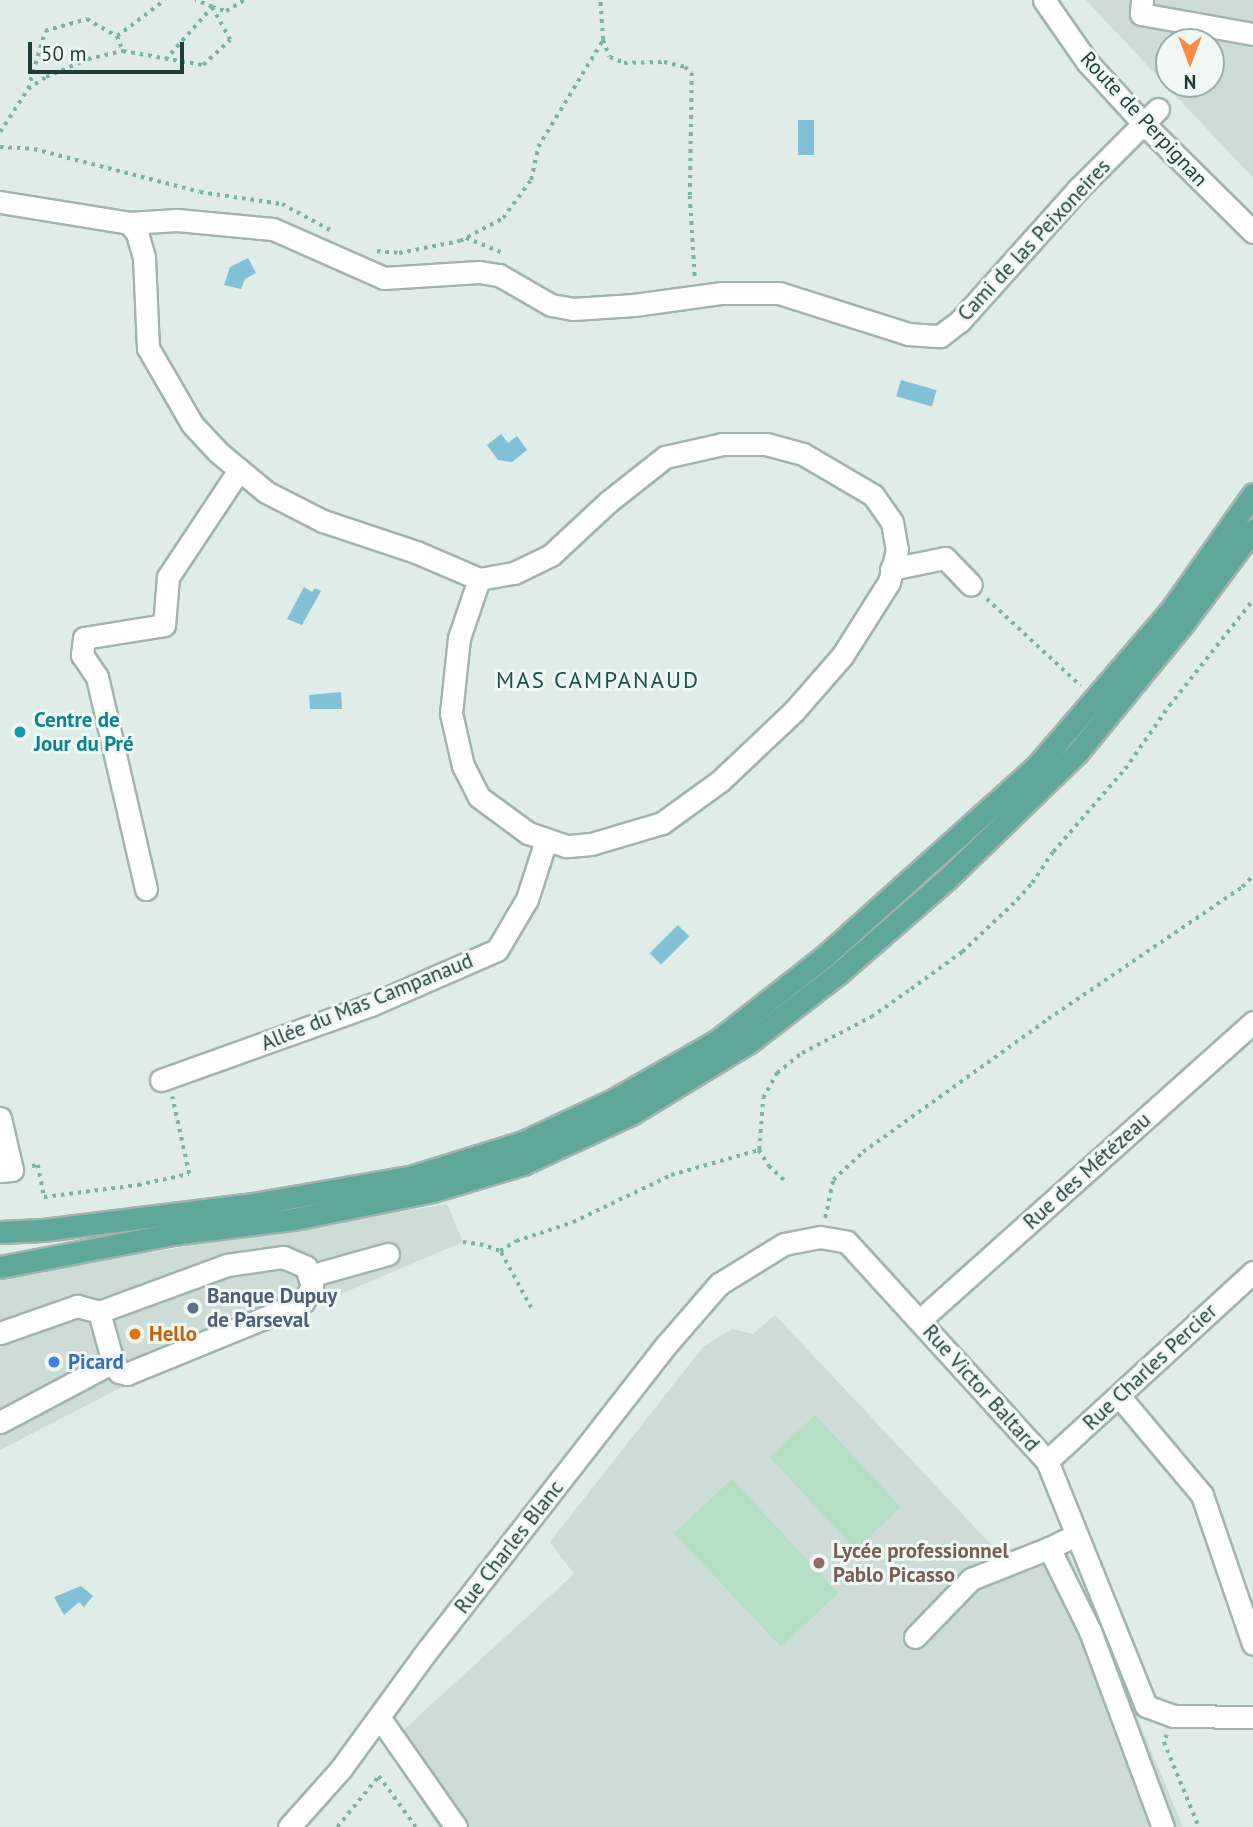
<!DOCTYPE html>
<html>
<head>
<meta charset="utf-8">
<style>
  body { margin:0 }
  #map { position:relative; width:1253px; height:1827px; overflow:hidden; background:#dfece7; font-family:"PT Sans",sans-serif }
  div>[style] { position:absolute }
  .built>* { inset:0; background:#cddcd6 }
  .green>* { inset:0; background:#b5dfc5; transform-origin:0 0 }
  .water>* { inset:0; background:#81c1d7; transform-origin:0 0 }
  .path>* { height:3.5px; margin-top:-1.75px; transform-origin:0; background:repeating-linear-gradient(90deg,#7cb3a7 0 3.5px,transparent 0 8.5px) }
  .roads { filter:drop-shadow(2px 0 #a1b4af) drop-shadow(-2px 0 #a1b4af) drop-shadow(0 2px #a1b4af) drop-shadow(0 -2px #a1b4af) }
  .minor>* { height:21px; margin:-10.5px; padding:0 10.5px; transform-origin:10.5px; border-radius:10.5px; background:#fff }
  .major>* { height:21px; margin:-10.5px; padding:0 10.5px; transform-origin:10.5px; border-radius:10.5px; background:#5fa69b }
  .dots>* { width:19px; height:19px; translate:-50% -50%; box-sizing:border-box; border:4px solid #eff8f5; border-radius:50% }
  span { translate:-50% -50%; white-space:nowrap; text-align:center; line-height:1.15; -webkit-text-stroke:6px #eff8f5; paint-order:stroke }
  .street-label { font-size:21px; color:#1e3d38 }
  .culture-label { font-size:21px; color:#0d838f; font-weight:700 }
  .left { translate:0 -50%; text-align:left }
  .service-label { font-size:21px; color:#4e5e75; font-weight:700 }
  .food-label { font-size:21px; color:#c56008; font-weight:700 }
  .shop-label { font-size:21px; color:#366cbe; font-weight:700 }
  .education-label { font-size:21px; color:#785e54; font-weight:700 }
  .neighbourhood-label { font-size:23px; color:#185149; letter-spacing:2px }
  .north { position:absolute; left:1155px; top:28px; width:70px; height:70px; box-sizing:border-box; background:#eff8f5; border:2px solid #9bada9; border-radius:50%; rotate:180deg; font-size:19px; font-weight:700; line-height:28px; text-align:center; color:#1e3d38 }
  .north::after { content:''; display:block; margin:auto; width:24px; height:32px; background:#ff8949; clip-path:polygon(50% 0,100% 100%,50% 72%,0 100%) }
  .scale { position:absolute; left:28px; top:42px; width:156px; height:32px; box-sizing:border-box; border:4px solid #1e3d38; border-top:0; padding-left:9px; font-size:21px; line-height:24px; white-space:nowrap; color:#1e3d38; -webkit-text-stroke:5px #eff8f5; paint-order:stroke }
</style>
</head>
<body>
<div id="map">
  <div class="built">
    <i style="clip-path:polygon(evenodd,1086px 0,1253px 0,1253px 178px,1086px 0,1169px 42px,1211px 42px,1211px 84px,1169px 84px,1169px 42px)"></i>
    <i style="clip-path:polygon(447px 1204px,463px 1242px,120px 1388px,0 1450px,0 1277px)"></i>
    <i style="clip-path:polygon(775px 1315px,998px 1552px,1061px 1535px,1183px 1827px,439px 1827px,385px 1747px,574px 1574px,550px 1542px,703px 1347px,732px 1329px,753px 1334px)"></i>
  </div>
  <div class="green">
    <i style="left:815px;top:1415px;width:126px;height:62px;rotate:47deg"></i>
    <i style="left:732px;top:1479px;width:156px;height:79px;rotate:47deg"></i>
  </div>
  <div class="water">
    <i style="left:798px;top:120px;width:16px;height:35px"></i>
    <i style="clip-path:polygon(248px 258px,256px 273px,245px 279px,241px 289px,224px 285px,230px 267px)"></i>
    <i style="left:901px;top:380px;width:37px;height:17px;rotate:16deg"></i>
    <i style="clip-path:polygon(501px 434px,508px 443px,517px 436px,527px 450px,512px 462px,498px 460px,487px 445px)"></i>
    <i style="clip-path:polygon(304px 587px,312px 592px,315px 588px,321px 591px,302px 625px,287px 619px)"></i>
    <i style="clip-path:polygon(341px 692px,342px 709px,310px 709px,309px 695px)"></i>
    <i style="left:678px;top:925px;width:16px;height:40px;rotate:45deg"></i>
    <i style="clip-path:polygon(81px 1586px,93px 1596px,84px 1607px,79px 1602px,64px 1615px,54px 1597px)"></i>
  </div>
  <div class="path">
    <i style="left:117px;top:36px;width:16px;rotate:68deg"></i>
    <i style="left:603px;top:40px;width:18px;rotate:68deg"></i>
    <i style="left:610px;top:57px;width:15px;rotate:23deg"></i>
    <i style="left:624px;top:63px;width:40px;rotate:-1.4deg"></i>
    <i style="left:664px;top:62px;width:22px;rotate:13deg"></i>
    <i style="left:685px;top:67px;width:9px;rotate:41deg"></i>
    <i style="left:692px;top:73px;width:123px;rotate:90.9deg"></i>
    <i style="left:690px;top:196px;width:82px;rotate:86.5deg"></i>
    <i style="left:165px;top:60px;width:71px;rotate:-48.4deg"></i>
    <i style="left:212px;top:7px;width:15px;rotate:16deg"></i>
    <i style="left:226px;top:11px;width:21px;rotate:-31deg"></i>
    <i style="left:28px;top:89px;width:22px;rotate:-34deg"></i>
    <i style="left:46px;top:77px;width:46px;rotate:-23.2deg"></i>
    <i style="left:88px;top:59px;width:36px;rotate:-13deg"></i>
    <i style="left:123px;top:51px;width:81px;rotate:9.9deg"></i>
    <i style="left:203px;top:65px;width:37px;rotate:-43deg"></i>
    <i style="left:230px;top:40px;width:38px;rotate:-119deg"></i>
    <i style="left:212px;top:7px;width:18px;rotate:-158deg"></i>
    <i style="left:0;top:132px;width:51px;rotate:-56.9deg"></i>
    <i style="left:28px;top:89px;width:60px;rotate:-73.7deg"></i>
    <i style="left:45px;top:31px;width:44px;rotate:-15.9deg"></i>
    <i style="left:87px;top:19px;width:34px;rotate:30deg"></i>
    <i style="left:117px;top:36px;width:60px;rotate:-36.9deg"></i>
    <i style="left:0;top:147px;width:34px;rotate:3deg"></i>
    <i style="left:34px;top:149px;width:171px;rotate:14.5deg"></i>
    <i style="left:200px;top:192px;width:83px;rotate:8.3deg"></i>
    <i style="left:282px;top:204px;width:55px;rotate:28.4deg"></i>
    <i style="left:466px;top:238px;width:40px;rotate:22deg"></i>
    <i style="left:377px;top:251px;width:22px;rotate:5deg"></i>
    <i style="left:399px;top:253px;width:62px;rotate:-11.1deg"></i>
    <i style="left:460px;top:241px;width:49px;rotate:-28.1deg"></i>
    <i style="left:503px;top:218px;width:47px;rotate:-53.6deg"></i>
    <i style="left:531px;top:180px;width:34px;rotate:-78deg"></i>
    <i style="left:538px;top:147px;width:125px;rotate:-58.7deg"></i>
    <i style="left:603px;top:40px;width:40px;rotate:-94.3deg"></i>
    <i style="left:987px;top:599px;width:128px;rotate:42.8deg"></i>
    <i style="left:759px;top:1150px;width:19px;rotate:58deg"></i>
    <i style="left:769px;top:1166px;width:23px;rotate:43deg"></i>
    <i style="left:32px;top:1166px;width:6px;rotate:-9deg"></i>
    <i style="left:38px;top:1165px;width:33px;rotate:79deg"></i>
    <i style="left:44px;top:1197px;width:95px;rotate:-7.3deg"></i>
    <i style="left:138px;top:1185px;width:52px;rotate:-12.2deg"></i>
    <i style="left:189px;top:1174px;width:79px;rotate:-102.4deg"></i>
    <i style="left:825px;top:1218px;width:39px;rotate:-78deg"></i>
    <i style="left:833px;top:1180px;width:41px;rotate:-43deg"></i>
    <i style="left:863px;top:1152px;width:228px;rotate:-35.7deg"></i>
    <i style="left:1048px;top:1019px;width:235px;rotate:-34.2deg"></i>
    <i style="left:1242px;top:887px;width:16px;rotate:-45deg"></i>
    <i style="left:463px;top:1242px;width:17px;rotate:7deg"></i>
    <i style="left:480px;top:1244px;width:21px;rotate:19deg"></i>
    <i style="left:531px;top:1308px;width:65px;rotate:-118.5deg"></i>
    <i style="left:500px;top:1251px;width:19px;rotate:-32deg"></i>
    <i style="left:516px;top:1241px;width:60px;rotate:-18.4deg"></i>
    <i style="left:573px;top:1222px;width:109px;rotate:-25.6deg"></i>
    <i style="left:671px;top:1175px;width:91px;rotate:-15.9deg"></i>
    <i style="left:759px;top:1150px;width:52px;rotate:-85.6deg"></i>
    <i style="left:763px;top:1098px;width:29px;rotate:-61deg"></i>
    <i style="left:777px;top:1073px;width:32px;rotate:-39deg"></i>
    <i style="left:802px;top:1053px;width:78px;rotate:-27.6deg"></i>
    <i style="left:871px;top:1017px;width:49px;rotate:-35deg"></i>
    <i style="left:911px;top:989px;width:63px;rotate:-36deg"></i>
    <i style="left:962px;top:952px;width:76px;rotate:-43.4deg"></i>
    <i style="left:1017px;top:900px;width:23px;rotate:-49deg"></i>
    <i style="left:1032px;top:883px;width:37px;rotate:-56deg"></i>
    <i style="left:1053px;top:852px;width:110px;rotate:-49.1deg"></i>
    <i style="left:1125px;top:769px;width:77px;rotate:-55.1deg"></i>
    <i style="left:1169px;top:706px;width:135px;rotate:-51.6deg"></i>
    <i style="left:1167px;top:1735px;width:8px;rotate:113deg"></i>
    <i style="left:1164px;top:1742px;width:92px;rotate:67.6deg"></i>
    <i style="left:337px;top:1827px;width:66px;rotate:-50.5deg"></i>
    <i style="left:379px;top:1776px;width:63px;rotate:54deg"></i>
  </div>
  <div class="roads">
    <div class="minor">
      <i style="left:1044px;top:0;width:77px;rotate:55.1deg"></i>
      <i style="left:1088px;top:63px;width:81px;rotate:47.5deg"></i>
      <i style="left:1143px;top:123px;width:155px;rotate:44.7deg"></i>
      <i style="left:1142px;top:0;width:14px;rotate:94deg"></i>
      <i style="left:1141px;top:14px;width:114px;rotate:10.1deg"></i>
      <i style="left:0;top:202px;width:131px;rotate:9.2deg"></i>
      <i style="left:129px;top:223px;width:48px;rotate:-3.6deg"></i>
      <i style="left:177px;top:220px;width:96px;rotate:5.4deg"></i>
      <i style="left:273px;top:229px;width:121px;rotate:23.8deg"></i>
      <i style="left:384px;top:278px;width:95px;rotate:-3.6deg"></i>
      <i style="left:479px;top:272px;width:20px;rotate:9deg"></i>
      <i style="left:499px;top:275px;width:60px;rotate:30deg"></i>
      <i style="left:551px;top:305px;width:22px;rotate:10deg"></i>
      <i style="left:573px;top:309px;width:61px;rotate:-3.8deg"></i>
      <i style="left:634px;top:305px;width:89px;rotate:-7.8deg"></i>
      <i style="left:722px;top:293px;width:57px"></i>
      <i style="left:779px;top:293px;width:135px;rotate:17.6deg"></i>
      <i style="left:908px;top:334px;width:32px;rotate:4deg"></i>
      <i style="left:940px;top:336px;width:25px;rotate:-37deg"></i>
      <i style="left:960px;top:321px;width:177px;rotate:-48.2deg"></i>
      <i style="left:1078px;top:189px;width:113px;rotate:-45deg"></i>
      <i style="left:129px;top:223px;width:13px;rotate:51deg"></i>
      <i style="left:137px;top:233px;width:25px;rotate:74deg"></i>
      <i style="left:144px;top:257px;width:91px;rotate:87.5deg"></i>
      <i style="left:148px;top:348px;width:88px;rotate:59.9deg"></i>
      <i style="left:192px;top:424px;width:38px;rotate:47deg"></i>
      <i style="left:218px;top:452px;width:62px;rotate:39.8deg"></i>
      <i style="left:266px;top:492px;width:64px;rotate:27deg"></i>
      <i style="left:323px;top:521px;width:98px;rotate:18.4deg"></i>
      <i style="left:416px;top:552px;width:69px;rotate:23.2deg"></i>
      <i style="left:479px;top:579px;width:36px;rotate:-10deg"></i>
      <i style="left:514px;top:573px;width:41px;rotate:-25.9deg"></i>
      <i style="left:551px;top:555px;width:78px;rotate:-42.9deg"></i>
      <i style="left:608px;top:502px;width:73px;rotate:-38.3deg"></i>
      <i style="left:665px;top:457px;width:58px;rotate:-12.8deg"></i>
      <i style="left:722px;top:444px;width:44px"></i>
      <i style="left:766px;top:444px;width:38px;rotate:15deg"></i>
      <i style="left:803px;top:454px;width:81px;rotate:30.4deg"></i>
      <i style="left:873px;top:495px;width:33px;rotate:55deg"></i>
      <i style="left:892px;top:522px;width:28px;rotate:80deg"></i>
      <i style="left:897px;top:550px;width:33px;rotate:104deg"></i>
      <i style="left:889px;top:582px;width:88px;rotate:122.4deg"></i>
      <i style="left:842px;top:656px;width:73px;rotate:131.1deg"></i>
      <i style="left:794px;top:711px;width:102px;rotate:136.6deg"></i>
      <i style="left:720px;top:781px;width:72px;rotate:144.1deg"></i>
      <i style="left:662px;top:823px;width:74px;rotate:163.5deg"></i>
      <i style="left:591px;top:844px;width:25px;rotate:175deg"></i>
      <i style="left:566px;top:846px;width:40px;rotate:-161.1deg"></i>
      <i style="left:528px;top:833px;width:61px;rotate:-143.7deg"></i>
      <i style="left:479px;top:797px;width:35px;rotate:-117deg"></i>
      <i style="left:463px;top:766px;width:54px;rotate:-102.8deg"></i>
      <i style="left:451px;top:713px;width:75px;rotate:-83.9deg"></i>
      <i style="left:459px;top:638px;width:62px;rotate:-71.3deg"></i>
      <i style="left:891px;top:569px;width:55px;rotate:-11.5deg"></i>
      <i style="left:945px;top:558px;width:37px;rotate:46deg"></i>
      <i style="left:146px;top:889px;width:218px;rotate:-103deg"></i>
      <i style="left:97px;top:677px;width:27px;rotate:-124deg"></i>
      <i style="left:82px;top:655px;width:17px;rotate:-83deg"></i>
      <i style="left:84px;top:638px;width:81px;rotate:-9.2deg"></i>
      <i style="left:164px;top:625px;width:48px;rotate:-85.2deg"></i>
      <i style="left:168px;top:577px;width:128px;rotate:-56.4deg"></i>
      <i style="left:161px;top:1080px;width:223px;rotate:-19.7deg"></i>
      <i style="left:371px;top:1005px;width:137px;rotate:-23.6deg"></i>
      <i style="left:497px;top:950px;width:59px;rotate:-59.5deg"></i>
      <i style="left:527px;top:899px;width:62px;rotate:-72.1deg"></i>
      <i style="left:0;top:1118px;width:53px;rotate:77deg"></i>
      <i style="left:12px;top:1170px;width:12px;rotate:175deg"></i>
      <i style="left:309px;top:1276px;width:82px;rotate:-15.6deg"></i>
      <i style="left:99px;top:1312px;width:52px;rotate:74.4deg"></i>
      <i style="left:920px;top:1320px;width:447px;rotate:-41.8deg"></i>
      <i style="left:0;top:1333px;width:82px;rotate:-19.3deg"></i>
      <i style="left:77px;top:1306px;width:23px;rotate:15deg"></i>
      <i style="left:99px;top:1312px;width:136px;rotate:-20.2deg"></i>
      <i style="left:227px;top:1265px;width:57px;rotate:-8.1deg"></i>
      <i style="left:283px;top:1257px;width:25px;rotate:23deg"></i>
      <i style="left:306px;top:1267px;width:20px;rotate:72deg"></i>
      <i style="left:312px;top:1286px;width:18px;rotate:119deg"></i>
      <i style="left:303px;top:1302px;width:190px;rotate:157.8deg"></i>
      <i style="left:127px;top:1374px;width:8px;rotate:-166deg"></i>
      <i style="left:119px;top:1372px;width:12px;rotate:-121deg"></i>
      <i style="left:113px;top:1362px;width:128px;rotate:152deg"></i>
      <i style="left:1119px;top:1396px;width:129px;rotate:50deg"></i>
      <i style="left:1202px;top:1495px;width:157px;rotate:71.1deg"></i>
      <i style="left:1047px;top:1461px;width:280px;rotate:-42.5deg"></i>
      <i style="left:1076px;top:1535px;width:30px;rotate:154deg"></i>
      <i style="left:1049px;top:1548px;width:93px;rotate:63.7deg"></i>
      <i style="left:1090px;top:1631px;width:209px;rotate:69.6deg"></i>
      <i style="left:915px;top:1637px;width:81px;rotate:-46deg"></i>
      <i style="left:971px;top:1579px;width:84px;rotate:-21.7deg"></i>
      <i style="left:379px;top:1717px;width:134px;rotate:55deg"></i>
      <i style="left:289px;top:1827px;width:76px;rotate:-48.2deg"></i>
      <i style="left:340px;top:1770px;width:141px;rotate:-53.9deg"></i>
      <i style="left:423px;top:1656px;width:396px;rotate:-52deg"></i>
      <i style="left:667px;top:1344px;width:79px;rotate:-49.1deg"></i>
      <i style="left:719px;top:1284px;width:76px;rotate:-31.6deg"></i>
      <i style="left:784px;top:1244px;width:37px;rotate:-11deg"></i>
      <i style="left:820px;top:1237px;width:27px;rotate:10deg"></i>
      <i style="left:847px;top:1242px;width:297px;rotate:47.6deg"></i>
      <i style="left:1047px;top:1461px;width:264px;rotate:68deg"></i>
      <i style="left:1146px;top:1706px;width:29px;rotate:20deg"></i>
      <i style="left:1173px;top:1716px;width:80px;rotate:0.7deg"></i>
    </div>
    <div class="major">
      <i style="left:0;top:1232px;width:43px;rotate:-2.7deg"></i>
      <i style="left:43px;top:1230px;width:212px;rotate:-7.1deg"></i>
      <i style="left:253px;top:1204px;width:159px;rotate:-9.8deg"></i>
      <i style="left:410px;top:1177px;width:118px;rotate:-17.2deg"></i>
      <i style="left:523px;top:1142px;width:99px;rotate:-25deg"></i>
      <i style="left:613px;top:1100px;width:121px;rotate:-29.7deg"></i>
      <i style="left:718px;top:1040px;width:136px;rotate:-38.1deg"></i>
      <i style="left:825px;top:956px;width:283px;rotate:-41.9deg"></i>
      <i style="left:1036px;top:767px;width:207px;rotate:-49.3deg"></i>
      <i style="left:1171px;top:610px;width:142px;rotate:-54.7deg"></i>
      <i style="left:0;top:1267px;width:176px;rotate:-10.8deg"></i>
      <i style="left:173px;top:1234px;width:122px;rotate:-7.1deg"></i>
      <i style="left:294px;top:1219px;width:142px;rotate:-11.4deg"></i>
      <i style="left:433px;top:1191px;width:94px;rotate:-16.7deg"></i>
      <i style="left:523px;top:1164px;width:119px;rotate:-24.8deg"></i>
      <i style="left:631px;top:1114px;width:137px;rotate:-31.3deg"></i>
      <i style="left:748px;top:1043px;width:115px;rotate:-37.6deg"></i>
      <i style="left:839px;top:973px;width:145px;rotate:-41.1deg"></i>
      <i style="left:948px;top:878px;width:181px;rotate:-44.1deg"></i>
      <i style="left:1078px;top:752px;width:164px;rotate:-50.7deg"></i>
      <i style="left:1182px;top:625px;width:119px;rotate:-53.2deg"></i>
    </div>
  </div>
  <div class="dots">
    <i style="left:20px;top:732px;background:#0f9aa8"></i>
    <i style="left:193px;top:1308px;background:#5c6f8a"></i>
    <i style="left:135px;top:1334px;background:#e8710a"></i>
    <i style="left:54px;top:1362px;background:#3f7fe0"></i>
    <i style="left:819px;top:1563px;background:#8d6e63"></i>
  </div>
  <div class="street-label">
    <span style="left:1144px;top:119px;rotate:47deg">Route de Perpignan</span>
    <span style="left:1034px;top:240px;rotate:-47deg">Cami de las Peixoneires</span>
    <span style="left:367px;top:1002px;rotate:-22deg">Allée du Mas Campanaud</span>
    <span style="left:1087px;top:1171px;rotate:-42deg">Rue des Métézeau</span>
    <span style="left:1150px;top:1367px;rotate:-43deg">Rue Charles Percier</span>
    <span style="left:981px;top:1388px;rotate:48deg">Rue Victor Baltard</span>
    <span style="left:509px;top:1547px;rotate:-52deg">Rue Charles Blanc</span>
  </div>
  <div class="culture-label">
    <span class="left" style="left:34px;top:732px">Centre de<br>Jour du Pré</span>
  </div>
  <div class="service-label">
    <span class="left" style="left:207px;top:1308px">Banque Dupuy<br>de Parseval</span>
  </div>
  <div class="food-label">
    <span class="left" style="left:149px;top:1334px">Hello</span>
  </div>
  <div class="shop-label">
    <span class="left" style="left:68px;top:1362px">Picard</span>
  </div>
  <div class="education-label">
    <span class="left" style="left:833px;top:1563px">Lycée professionnel<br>Pablo Picasso</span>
  </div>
  <div class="neighbourhood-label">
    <span style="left:598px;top:680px">MAS CAMPANAUD</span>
  </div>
  <div class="north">N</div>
  <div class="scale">50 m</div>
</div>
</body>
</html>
